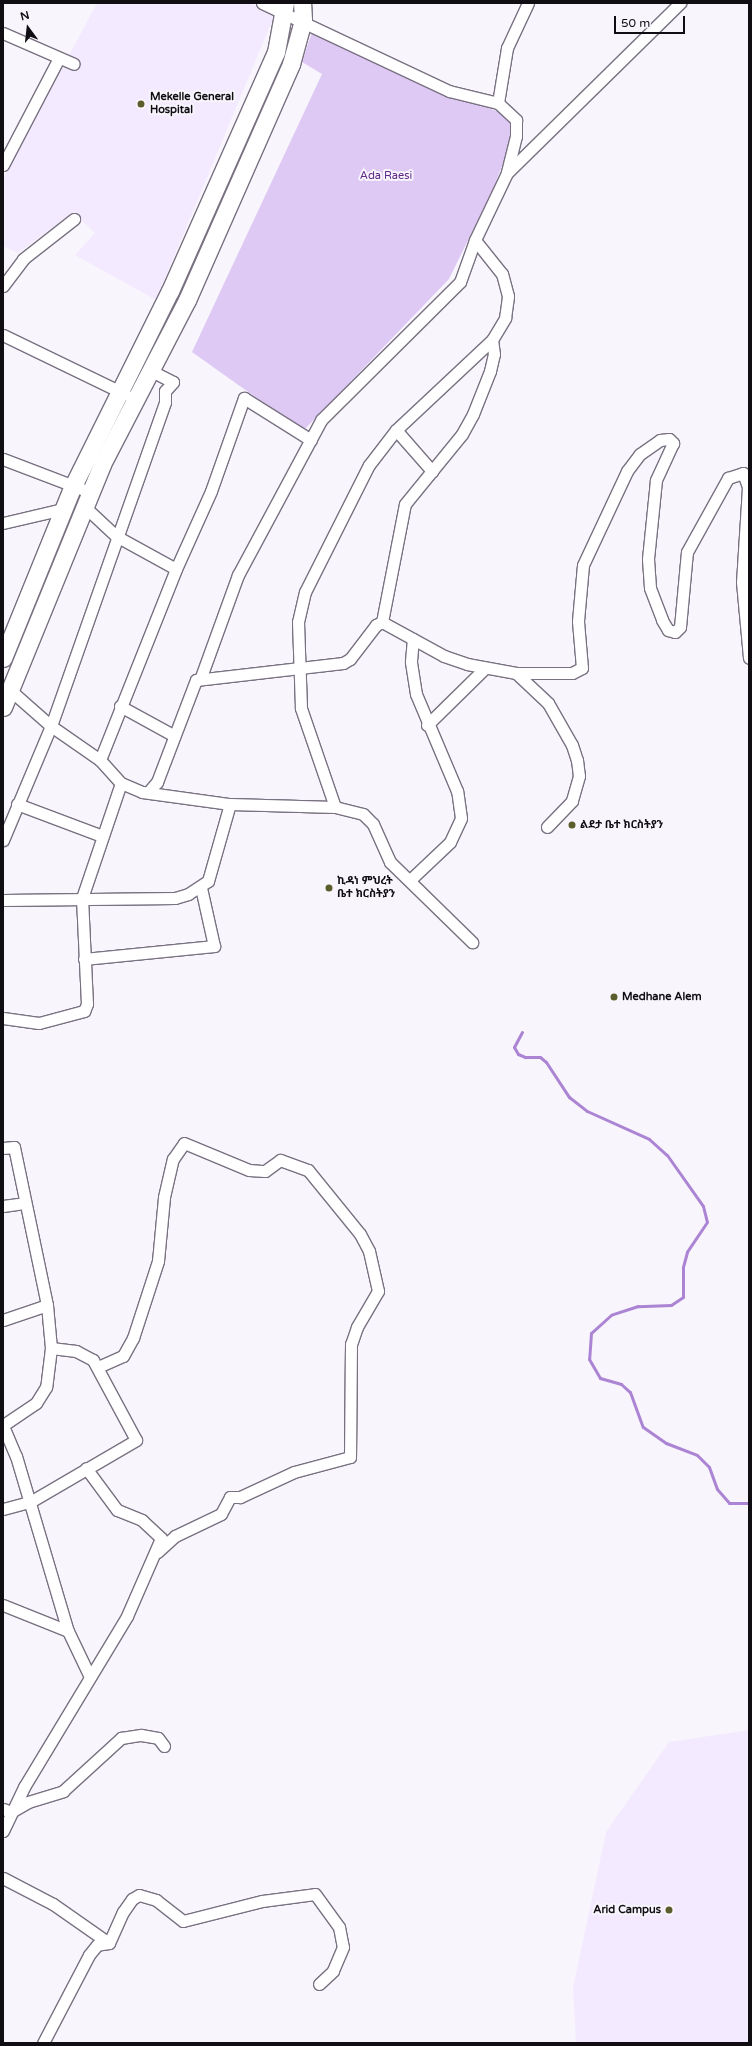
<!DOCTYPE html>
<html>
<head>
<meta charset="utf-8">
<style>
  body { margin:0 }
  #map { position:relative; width:752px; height:2046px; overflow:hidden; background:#f8f5fc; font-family:"Varela Round","Noto Sans Ethiopic",sans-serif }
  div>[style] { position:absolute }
  .built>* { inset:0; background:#f4eaff }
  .green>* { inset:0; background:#dec9f5 }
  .stream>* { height:3px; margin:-1.5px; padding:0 1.5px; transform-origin:1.5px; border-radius:1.5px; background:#ac84d4 }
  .roads { filter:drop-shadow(1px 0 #797181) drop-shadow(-1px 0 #797181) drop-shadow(0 1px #797181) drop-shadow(0 -1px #797181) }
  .street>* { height:11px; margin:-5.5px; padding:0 5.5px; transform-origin:5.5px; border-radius:5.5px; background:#fff }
  .primary>* { height:17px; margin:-8.5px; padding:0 8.5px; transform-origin:8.5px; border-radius:8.5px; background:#fff }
  .dots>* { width:11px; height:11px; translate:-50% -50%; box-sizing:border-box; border:2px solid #f8f5fc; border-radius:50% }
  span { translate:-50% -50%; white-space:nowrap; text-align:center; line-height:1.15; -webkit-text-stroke:4px #f8f5fc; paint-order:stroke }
  .poi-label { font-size:11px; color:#100d13; font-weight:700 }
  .left { translate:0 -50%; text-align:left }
  .right { translate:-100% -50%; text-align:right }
  .park-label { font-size:11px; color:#5e2987 }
  .frame { position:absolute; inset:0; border:4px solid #100d13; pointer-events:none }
  .north { position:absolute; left:8px; top:8px; width:40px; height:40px; -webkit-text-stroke:3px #f8f5fc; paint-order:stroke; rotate:345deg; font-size:11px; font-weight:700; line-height:16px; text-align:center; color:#100d13 }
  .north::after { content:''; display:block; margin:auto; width:14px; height:18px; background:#100d13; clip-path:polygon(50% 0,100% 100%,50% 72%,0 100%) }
  .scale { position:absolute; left:614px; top:16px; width:71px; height:18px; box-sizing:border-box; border:2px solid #100d13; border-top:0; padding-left:5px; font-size:12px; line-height:14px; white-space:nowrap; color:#100d13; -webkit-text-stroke:3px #f8f5fc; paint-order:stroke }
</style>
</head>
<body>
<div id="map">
  <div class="built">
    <i style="clip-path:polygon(97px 3px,249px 3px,275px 14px,156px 300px,75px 255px,95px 233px,73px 212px,18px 253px,3px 246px,3px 179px)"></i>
    <i style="clip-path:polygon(749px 1730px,749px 2043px,576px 2043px,573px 1988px,606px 1832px,669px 1742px)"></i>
  </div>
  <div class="green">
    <i style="clip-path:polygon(312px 32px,510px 117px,514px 134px,494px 187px,449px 279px,303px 431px,192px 352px,322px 74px,302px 62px)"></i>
  </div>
  <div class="stream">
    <i style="left:522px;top:1032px;width:17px;rotate:118deg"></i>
    <i style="left:514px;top:1047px;width:8px;rotate:60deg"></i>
    <i style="left:518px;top:1054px;width:8px;rotate:23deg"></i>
    <i style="left:525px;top:1057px;width:15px"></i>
    <i style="left:540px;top:1057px;width:8px;rotate:40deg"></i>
    <i style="left:546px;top:1062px;width:42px;rotate:56.7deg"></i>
    <i style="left:569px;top:1097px;width:23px;rotate:38deg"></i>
    <i style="left:587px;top:1111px;width:68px;rotate:24.3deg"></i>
    <i style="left:649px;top:1139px;width:24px;rotate:42deg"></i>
    <i style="left:667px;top:1155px;width:62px;rotate:54.8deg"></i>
    <i style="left:703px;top:1206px;width:16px;rotate:76deg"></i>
    <i style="left:707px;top:1222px;width:36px;rotate:124deg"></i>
    <i style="left:687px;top:1252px;width:16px;rotate:105deg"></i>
    <i style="left:683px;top:1267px;width:30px;rotate:90deg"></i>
    <i style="left:683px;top:1297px;width:14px;rotate:146deg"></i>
    <i style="left:671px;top:1305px;width:33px;rotate:178deg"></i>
    <i style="left:638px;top:1306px;width:28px;rotate:162deg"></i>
    <i style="left:611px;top:1315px;width:27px;rotate:138deg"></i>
    <i style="left:591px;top:1333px;width:26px;rotate:94deg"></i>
    <i style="left:589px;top:1359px;width:22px;rotate:60deg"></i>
    <i style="left:600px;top:1378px;width:22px;rotate:16deg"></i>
    <i style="left:621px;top:1384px;width:12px;rotate:42deg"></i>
    <i style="left:630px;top:1392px;width:37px;rotate:70deg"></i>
    <i style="left:643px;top:1427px;width:28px;rotate:35deg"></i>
    <i style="left:666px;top:1443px;width:33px;rotate:21deg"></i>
    <i style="left:697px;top:1455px;width:17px;rotate:45deg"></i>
    <i style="left:709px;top:1467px;width:23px;rotate:70deg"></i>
    <i style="left:717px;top:1489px;width:18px;rotate:49deg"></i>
    <i style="left:729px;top:1503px;width:20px"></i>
  </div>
  <div class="roads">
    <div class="street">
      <i style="left:262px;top:3px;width:207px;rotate:25.2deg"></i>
      <i style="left:449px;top:91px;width:50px;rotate:13.8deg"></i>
      <i style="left:498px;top:103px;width:25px;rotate:43deg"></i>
      <i style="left:516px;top:120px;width:16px;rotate:90deg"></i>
      <i style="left:516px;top:136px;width:38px;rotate:104deg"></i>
      <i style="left:3px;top:33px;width:77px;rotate:23.6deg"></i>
      <i style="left:498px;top:103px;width:56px;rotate:-80.7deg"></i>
      <i style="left:507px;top:48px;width:50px;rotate:-65deg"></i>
      <i style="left:3px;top:165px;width:121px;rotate:-62.4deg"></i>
      <i style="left:3px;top:286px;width:34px;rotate:-53deg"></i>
      <i style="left:23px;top:259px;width:65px;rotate:-38.1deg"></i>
      <i style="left:3px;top:335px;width:136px;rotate:25.8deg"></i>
      <i style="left:396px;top:430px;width:55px;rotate:48.7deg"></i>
      <i style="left:3px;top:459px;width:93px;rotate:20.8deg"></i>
      <i style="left:86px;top:508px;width:41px;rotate:43deg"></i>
      <i style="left:116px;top:536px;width:68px;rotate:28.8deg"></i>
      <i style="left:3px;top:523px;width:62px;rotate:-13.1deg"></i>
      <i style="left:382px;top:622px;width:120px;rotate:-79deg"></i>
      <i style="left:405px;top:504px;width:90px;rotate:-50.8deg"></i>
      <i style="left:462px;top:434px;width:23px;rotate:-61deg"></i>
      <i style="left:473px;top:414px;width:46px;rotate:-68.4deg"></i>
      <i style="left:490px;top:371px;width:17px;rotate:-77deg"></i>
      <i style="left:494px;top:354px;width:14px;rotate:-98deg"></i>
      <i style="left:516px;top:673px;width:44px;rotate:43.2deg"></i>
      <i style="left:548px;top:703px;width:48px;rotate:60.3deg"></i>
      <i style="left:572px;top:745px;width:16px;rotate:72deg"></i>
      <i style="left:577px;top:760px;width:16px;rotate:83deg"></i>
      <i style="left:579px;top:776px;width:26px;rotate:106deg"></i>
      <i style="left:572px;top:801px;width:36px;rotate:134deg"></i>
      <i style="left:201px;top:677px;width:109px;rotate:-70.1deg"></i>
      <i style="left:238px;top:575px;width:176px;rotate:-61.8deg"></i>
      <i style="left:321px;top:420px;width:196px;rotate:-44.8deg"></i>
      <i style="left:460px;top:282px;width:45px;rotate:-70.3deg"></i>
      <i style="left:475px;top:240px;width:74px;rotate:-64.5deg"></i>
      <i style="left:507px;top:173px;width:243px;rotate:-44.5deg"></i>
      <i style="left:4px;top:690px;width:6px"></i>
      <i style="left:10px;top:690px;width:55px;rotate:41.3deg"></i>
      <i style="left:51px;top:726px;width:60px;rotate:34.8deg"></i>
      <i style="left:100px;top:760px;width:31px;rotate:48deg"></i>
      <i style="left:121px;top:783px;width:23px;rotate:23deg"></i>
      <i style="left:142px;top:792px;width:89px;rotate:7.8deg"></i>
      <i style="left:230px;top:804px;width:105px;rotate:1.6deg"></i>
      <i style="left:335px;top:807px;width:29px;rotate:14deg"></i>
      <i style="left:363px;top:814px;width:14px;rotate:45deg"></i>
      <i style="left:373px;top:824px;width:42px;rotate:65.9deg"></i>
      <i style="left:390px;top:862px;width:115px;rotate:44.3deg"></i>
      <i style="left:120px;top:706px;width:60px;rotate:28.7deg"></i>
      <i style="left:427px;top:725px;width:81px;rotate:-44.5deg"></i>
      <i style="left:100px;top:760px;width:206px;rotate:-68.3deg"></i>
      <i style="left:176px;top:569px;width:85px;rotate:-65.8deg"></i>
      <i style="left:211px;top:491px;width:99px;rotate:-70.5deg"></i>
      <i style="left:244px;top:398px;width:79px;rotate:32.1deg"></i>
      <i style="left:150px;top:790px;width:11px;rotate:-49deg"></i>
      <i style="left:157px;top:782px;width:109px;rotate:-69.1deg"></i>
      <i style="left:196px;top:680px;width:148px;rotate:-6.6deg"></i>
      <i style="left:343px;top:663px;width:8px;rotate:-30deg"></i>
      <i style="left:350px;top:659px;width:43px;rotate:-52.6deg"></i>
      <i style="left:376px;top:625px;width:7px;rotate:-27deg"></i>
      <i style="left:382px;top:622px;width:71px;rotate:28.7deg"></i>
      <i style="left:444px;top:656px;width:24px;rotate:19deg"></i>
      <i style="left:467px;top:664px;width:50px;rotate:10.4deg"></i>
      <i style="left:516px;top:673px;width:56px"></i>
      <i style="left:572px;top:673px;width:11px;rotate:-27deg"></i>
      <i style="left:582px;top:668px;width:47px;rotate:-94.9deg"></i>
      <i style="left:578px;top:621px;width:56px;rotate:-84.9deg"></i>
      <i style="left:583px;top:565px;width:104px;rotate:-64.9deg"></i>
      <i style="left:627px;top:471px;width:21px;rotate:-53deg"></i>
      <i style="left:640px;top:454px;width:24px;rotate:-35deg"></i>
      <i style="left:660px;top:440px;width:9px;rotate:-6deg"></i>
      <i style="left:669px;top:439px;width:6px;rotate:45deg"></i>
      <i style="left:673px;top:443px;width:41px;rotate:114.7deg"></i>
      <i style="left:656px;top:480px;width:79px;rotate:95.8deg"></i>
      <i style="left:648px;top:559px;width:29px;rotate:86deg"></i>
      <i style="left:650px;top:588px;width:34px;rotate:69deg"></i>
      <i style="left:662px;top:620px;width:12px;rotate:59deg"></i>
      <i style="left:668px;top:630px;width:7px;rotate:16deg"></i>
      <i style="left:675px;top:632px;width:7px;rotate:-45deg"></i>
      <i style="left:680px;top:627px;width:75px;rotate:-84.7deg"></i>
      <i style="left:687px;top:552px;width:85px;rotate:-61deg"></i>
      <i style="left:728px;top:478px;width:16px;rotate:-18deg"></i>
      <i style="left:743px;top:473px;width:15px;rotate:70deg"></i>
      <i style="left:748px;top:487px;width:95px;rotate:93.6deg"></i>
      <i style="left:742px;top:582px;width:76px;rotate:84.7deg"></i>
      <i style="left:17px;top:804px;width:91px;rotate:20.6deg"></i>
      <i style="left:335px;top:807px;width:105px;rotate:-109deg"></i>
      <i style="left:301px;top:708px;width:86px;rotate:-92deg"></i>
      <i style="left:298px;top:622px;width:31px;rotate:-77deg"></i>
      <i style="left:305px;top:592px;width:142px;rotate:-63.3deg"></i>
      <i style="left:369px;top:465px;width:44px;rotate:-52.4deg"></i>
      <i style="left:396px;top:430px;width:132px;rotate:-43.2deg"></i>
      <i style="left:492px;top:340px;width:26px;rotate:-59deg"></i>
      <i style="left:505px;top:318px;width:22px;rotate:-82deg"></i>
      <i style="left:508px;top:296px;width:23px;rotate:-105deg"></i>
      <i style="left:502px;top:274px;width:43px;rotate:-128.5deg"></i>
      <i style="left:3px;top:840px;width:124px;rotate:-67.2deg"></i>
      <i style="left:51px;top:726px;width:343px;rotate:-70.6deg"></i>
      <i style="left:165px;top:402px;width:11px;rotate:-90deg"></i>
      <i style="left:165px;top:391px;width:12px;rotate:-48deg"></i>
      <i style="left:173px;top:382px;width:25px;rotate:-153deg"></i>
      <i style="left:410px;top:880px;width:55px;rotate:-43.5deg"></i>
      <i style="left:450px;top:842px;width:26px;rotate:-65deg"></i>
      <i style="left:461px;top:818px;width:27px;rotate:-98deg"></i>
      <i style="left:457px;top:791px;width:105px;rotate:-112.9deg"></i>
      <i style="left:416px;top:694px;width:33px;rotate:-99deg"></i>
      <i style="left:411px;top:661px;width:22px;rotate:-85deg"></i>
      <i style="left:3px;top:900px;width:172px;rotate:-0.7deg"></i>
      <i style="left:175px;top:898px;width:14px;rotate:-17deg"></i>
      <i style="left:188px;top:894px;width:24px;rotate:-33deg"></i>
      <i style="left:208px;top:881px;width:80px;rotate:-74.1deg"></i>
      <i style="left:84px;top:959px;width:131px;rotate:-5.7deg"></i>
      <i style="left:214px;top:946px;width:59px;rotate:-102.6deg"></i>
      <i style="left:3px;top:1018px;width:36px;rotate:8deg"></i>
      <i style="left:39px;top:1023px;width:47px;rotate:-14.9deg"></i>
      <i style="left:84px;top:1011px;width:8px;rotate:-67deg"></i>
      <i style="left:87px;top:1004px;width:106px;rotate:-92.7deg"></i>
      <i style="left:82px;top:898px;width:121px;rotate:-71.3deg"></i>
      <i style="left:3px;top:1148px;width:11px;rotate:-5deg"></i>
      <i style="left:14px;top:1147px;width:161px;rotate:78.2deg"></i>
      <i style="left:47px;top:1305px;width:43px;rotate:84.7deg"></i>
      <i style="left:51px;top:1348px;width:39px;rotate:97deg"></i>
      <i style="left:46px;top:1387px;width:19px;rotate:122deg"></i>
      <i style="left:36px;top:1403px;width:40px;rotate:146deg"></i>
      <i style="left:3px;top:1206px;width:21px;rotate:-8deg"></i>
      <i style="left:3px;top:1320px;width:46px;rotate:-18.8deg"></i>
      <i style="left:98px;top:1367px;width:27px;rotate:-24deg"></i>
      <i style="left:123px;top:1356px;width:21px;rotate:-61deg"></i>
      <i style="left:133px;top:1338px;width:81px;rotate:-72deg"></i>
      <i style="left:158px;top:1261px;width:64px;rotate:-84.6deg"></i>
      <i style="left:164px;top:1197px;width:39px;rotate:-77deg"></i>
      <i style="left:173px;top:1159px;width:19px;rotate:-55deg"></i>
      <i style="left:184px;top:1143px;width:70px;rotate:22.6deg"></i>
      <i style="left:249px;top:1170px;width:16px;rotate:4deg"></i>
      <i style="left:265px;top:1171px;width:19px;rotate:-36deg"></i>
      <i style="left:280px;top:1160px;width:30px;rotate:20deg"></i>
      <i style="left:308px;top:1170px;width:82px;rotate:50.9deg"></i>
      <i style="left:360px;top:1234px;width:19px;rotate:62deg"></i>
      <i style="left:369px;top:1251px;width:41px;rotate:77.3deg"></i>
      <i style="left:378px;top:1291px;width:42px;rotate:120.3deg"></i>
      <i style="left:357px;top:1327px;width:18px;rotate:109deg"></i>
      <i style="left:351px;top:1344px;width:113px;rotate:90.5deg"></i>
      <i style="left:350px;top:1457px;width:58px;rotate:165deg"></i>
      <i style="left:294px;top:1472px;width:60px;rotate:155.2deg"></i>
      <i style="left:240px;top:1497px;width:10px;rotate:180deg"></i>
      <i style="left:230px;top:1497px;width:19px;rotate:118deg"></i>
      <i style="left:221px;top:1514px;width:51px;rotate:154.4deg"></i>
      <i style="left:175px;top:1536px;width:24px;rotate:138deg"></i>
      <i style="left:3px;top:1426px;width:33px;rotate:67deg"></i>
      <i style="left:16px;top:1456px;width:183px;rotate:73.5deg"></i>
      <i style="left:68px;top:1631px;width:49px;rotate:64.5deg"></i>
      <i style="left:3px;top:1509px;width:28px;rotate:-15deg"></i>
      <i style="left:30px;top:1502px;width:123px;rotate:-30.3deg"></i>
      <i style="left:136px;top:1440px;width:91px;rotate:-118.3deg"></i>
      <i style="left:93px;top:1360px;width:19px;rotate:-152deg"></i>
      <i style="left:76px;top:1351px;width:25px;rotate:-173deg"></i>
      <i style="left:3px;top:1605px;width:70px;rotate:21.8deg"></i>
      <i style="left:3px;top:1809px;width:9px;rotate:21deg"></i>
      <i style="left:11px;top:1812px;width:20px;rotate:-30deg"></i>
      <i style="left:28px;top:1802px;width:37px;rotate:-17deg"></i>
      <i style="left:63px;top:1791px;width:79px;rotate:-42.4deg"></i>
      <i style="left:121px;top:1738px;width:20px;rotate:-9deg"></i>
      <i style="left:141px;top:1735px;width:17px;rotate:10deg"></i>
      <i style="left:158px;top:1738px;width:10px;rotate:53deg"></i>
      <i style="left:3px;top:1831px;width:49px;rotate:-64.5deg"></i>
      <i style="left:24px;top:1787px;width:200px;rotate:-58.9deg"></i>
      <i style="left:127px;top:1616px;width:85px;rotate:-66.4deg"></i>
      <i style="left:161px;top:1538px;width:26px;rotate:-137deg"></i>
      <i style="left:142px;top:1520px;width:27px;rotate:-158deg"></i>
      <i style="left:117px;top:1510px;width:52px;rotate:-126.4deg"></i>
      <i style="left:3px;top:1878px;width:56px;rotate:27.5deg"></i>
      <i style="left:53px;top:1904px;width:68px;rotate:34.9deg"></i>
      <i style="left:109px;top:1943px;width:12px;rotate:171deg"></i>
      <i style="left:97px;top:1945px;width:13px;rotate:129deg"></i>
      <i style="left:89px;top:1955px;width:99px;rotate:117.6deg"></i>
      <i style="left:109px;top:1943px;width:34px;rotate:-66deg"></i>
      <i style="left:123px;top:1912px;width:16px;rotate:-55deg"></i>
      <i style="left:132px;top:1899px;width:8px;rotate:-30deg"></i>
      <i style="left:139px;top:1895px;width:18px;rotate:16deg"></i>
      <i style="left:156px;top:1900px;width:34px;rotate:38deg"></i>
      <i style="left:183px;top:1921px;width:81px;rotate:-14.2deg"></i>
      <i style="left:262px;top:1901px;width:53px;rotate:-7.5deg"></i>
      <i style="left:315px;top:1894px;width:41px;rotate:54deg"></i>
      <i style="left:339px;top:1927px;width:20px;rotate:79deg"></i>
      <i style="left:343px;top:1947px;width:26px;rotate:113deg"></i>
      <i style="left:333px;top:1971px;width:19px;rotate:137deg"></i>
    </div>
    <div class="primary">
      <i style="left:3px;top:658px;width:186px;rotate:-67.9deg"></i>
      <i style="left:73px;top:486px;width:218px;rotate:-63.6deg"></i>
      <i style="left:170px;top:291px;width:261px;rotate:-66.1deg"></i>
      <i style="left:276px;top:52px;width:50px;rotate:-79.6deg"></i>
      <i style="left:3px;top:707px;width:262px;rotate:-67.8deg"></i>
      <i style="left:102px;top:464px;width:185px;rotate:-62.6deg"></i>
      <i style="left:187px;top:300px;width:258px;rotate:-66.2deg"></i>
      <i style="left:291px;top:64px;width:46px;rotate:-74.7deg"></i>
      <i style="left:303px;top:20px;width:17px;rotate:-93deg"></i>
    </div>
  </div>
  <div class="dots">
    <i style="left:141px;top:104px;background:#5b5e2c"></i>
    <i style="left:572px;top:825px;background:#5b5e2c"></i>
    <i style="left:329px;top:888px;background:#5b5e2c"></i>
    <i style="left:614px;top:997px;background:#5b5e2c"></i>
    <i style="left:669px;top:1910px;background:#5b5e2c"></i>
  </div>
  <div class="poi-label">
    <span class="left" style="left:150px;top:104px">Mekelle General<br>Hospital</span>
    <span class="left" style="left:580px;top:825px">ልደታ ቤተ ክርስትያን</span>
    <span class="left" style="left:337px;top:888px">ኪዳነ ምህረት<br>ቤተ ክርስትያን</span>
    <span class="left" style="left:622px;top:997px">Medhane Alem</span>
    <span class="right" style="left:661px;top:1910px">Arid Campus</span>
  </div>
  <div class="park-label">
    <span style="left:386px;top:176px">Ada Raesi</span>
  </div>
  <div class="frame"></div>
  <div class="north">N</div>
  <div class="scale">50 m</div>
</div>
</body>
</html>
